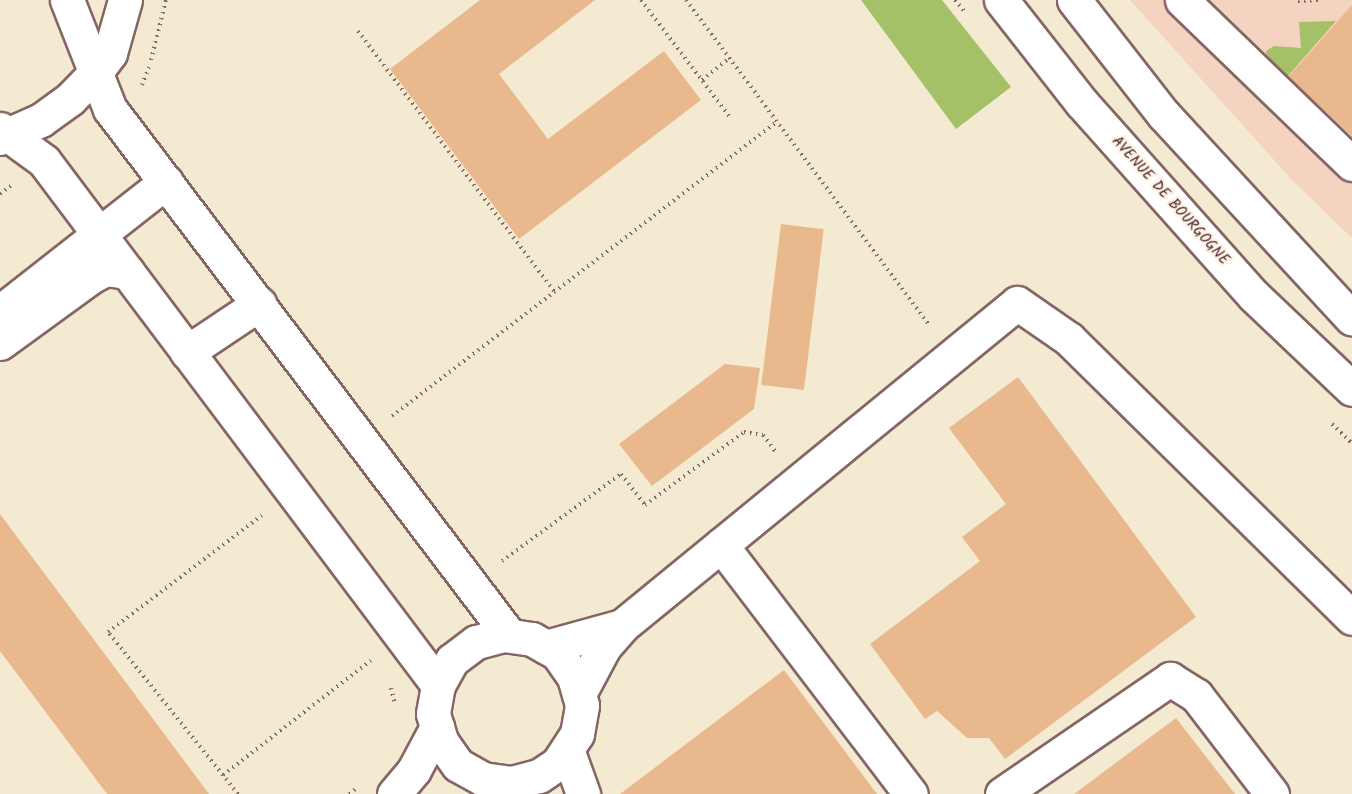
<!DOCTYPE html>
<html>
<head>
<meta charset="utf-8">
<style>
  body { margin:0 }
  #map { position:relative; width:1352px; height:794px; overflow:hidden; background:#f4ead1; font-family:Kalam,sans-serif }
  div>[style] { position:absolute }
  .built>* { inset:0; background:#f5d3c1 }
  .green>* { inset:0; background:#a5c167 }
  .building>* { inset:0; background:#eab88d; transform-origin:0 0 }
  .path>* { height:4px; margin-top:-2px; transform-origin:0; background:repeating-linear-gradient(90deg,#866665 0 1.5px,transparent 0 6px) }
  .roads { filter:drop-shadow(2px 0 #866665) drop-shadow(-2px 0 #866665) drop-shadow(0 2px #866665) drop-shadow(0 -2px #866665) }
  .minor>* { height:33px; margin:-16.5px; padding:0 16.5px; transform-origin:16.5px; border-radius:16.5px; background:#fff }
  .major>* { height:33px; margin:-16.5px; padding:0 16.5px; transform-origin:16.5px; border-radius:16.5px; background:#fff }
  span { translate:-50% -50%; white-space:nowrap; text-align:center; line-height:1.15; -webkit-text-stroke:5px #fcf5e5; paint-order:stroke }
  .street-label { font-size:15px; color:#4a1f2b }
</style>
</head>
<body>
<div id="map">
  <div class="built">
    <i style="clip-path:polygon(1130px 0,1352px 0,1352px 238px,1292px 180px)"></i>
  </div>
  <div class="green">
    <i style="clip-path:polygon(861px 0,942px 0,1011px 87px,956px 129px)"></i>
    <i style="clip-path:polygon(1336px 21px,1287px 77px,1267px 60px,1266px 51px,1274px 46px,1301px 48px,1299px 22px)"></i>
  </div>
  <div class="building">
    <i style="clip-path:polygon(480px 0,595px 0,499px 74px,548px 139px,664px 51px,701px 100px,519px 239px,390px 69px)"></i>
    <i style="clip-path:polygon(1352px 5px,1352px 136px,1288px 77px)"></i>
    <i style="left:781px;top:224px;width:43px;height:162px;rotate:7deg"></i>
    <i style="clip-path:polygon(725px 364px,760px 368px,754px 409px,652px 486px,619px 444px)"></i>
    <i style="clip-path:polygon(1018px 377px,1196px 617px,1005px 759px,989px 738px,967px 738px,937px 711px,925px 719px,870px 644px,980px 561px,962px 537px,1006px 504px,949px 428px)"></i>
    <i style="clip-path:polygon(0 514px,136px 696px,209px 794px,107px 794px,0 651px)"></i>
    <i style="clip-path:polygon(784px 670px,877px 794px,620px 794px)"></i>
    <i style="clip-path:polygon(1176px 718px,1235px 794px,1074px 794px)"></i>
  </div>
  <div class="path">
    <i style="left:641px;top:0;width:146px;rotate:52.8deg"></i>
    <i style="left:686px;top:0;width:407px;rotate:53.2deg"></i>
    <i style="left:955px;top:0;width:14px;rotate:51deg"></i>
    <i style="left:1298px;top:1px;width:22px;rotate:-3deg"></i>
    <i style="left:358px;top:31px;width:326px;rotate:53deg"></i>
    <i style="left:151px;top:60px;width:62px;rotate:-76deg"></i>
    <i style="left:702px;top:80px;width:35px;rotate:-39deg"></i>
    <i style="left:142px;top:85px;width:19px;rotate:-69deg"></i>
    <i style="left:0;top:194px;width:15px;rotate:-37deg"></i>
    <i style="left:392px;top:416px;width:486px;rotate:-37.4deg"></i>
    <i style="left:1332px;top:424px;width:28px;rotate:44deg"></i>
    <i style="left:502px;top:561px;width:147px;rotate:-36.2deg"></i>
    <i style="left:621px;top:474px;width:39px;rotate:52deg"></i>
    <i style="left:645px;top:505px;width:123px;rotate:-36.4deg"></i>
    <i style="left:744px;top:432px;width:19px;rotate:9deg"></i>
    <i style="left:763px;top:435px;width:20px;rotate:53deg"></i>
    <i style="left:391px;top:688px;width:16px;rotate:76deg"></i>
    <i style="left:223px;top:775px;width:187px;rotate:-37.8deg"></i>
    <i style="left:238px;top:794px;width:208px;rotate:-128.7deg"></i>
    <i style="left:108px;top:632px;width:193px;rotate:-37.2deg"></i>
    <i style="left:349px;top:794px;width:9px;rotate:-36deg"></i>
  </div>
  <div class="roads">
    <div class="minor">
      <i style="left:67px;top:0;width:117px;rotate:68.5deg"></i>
      <i style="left:110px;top:109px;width:660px;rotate:52.82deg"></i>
      <i style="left:1182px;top:0;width:236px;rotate:44deg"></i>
      <i style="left:0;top:129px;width:54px;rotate:36deg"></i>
      <i style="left:44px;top:161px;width:656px;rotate:53.06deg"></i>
      <i style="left:438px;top:685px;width:29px;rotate:100deg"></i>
      <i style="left:433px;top:714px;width:28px;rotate:73deg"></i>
      <i style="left:441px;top:741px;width:29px;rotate:55deg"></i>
      <i style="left:458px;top:765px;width:29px;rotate:29deg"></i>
      <i style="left:483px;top:779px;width:29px;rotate:8deg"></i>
      <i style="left:512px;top:783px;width:28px;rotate:-15deg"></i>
      <i style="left:539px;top:776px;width:23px;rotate:-34deg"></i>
      <i style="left:558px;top:763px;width:35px;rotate:-57deg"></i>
      <i style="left:577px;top:734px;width:29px;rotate:-80deg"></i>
      <i style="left:582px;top:705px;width:29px;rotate:-106deg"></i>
      <i style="left:574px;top:677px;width:29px;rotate:-125deg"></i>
      <i style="left:557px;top:653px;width:29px;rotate:-151deg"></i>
      <i style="left:532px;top:639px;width:29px;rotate:-172deg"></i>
      <i style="left:503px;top:635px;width:28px;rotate:165deg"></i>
      <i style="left:476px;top:642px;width:30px;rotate:143deg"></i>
      <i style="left:452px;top:660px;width:29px;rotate:119deg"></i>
      <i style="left:0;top:138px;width:45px;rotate:-23.7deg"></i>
      <i style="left:41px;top:120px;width:36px;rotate:-36deg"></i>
      <i style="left:70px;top:99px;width:36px;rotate:-46deg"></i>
      <i style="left:95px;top:73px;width:25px;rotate:-53deg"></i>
      <i style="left:110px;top:53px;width:55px;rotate:-74.2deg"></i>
      <i style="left:0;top:312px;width:211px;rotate:-38.1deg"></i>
      <i style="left:0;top:343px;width:114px;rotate:-36.1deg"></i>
      <i style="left:92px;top:276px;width:16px;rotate:-27deg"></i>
      <i style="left:106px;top:269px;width:22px;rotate:8deg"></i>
      <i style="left:187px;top:352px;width:87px;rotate:-33.7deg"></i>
      <i style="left:721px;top:545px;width:313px;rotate:52.7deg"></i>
      <i style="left:546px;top:647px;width:79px;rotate:-15.4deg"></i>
      <i style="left:579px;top:694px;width:53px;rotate:-62deg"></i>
      <i style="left:604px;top:647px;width:28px;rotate:-49deg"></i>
      <i style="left:622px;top:626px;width:510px;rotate:-39.27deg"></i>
      <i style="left:1017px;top:303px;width:63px;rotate:34.7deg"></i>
      <i style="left:1069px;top:339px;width:397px;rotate:44.6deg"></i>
      <i style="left:568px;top:752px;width:45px;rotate:70.3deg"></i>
      <i style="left:394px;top:794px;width:31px;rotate:-50deg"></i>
      <i style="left:414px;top:770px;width:49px;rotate:-61.9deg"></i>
      <i style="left:1002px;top:794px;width:204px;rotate:-34.4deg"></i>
      <i style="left:1170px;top:679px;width:31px;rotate:32deg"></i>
      <i style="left:1196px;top:695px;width:125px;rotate:52.5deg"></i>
    </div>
    <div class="major">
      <i style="left:1001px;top:0;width:130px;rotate:51.9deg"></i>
      <i style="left:1081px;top:102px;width:260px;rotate:48.3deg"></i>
      <i style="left:1254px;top:296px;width:135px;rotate:43.5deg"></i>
      <i style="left:1074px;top:0;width:146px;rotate:52deg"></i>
      <i style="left:1164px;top:115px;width:277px;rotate:47.3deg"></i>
    </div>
  </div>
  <div class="street-label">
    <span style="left:1170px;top:201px;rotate:48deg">AVENUE DE BOURGOGNE</span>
  </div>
</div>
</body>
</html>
